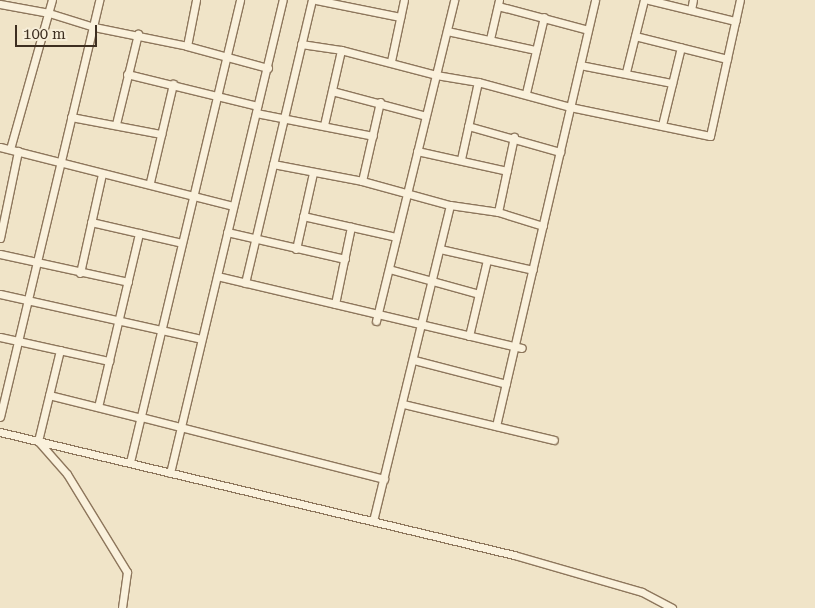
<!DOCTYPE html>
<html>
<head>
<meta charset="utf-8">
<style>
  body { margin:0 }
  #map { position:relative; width:815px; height:608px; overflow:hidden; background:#f0e4c8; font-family:"Roboto Serif",serif }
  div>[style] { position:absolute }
  .roads { filter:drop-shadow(1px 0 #8d765c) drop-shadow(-1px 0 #8d765c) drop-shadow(0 1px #8d765c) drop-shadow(0 -1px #8d765c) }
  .minor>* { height:7px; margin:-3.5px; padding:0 3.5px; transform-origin:3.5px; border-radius:3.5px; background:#faf1dc }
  span { translate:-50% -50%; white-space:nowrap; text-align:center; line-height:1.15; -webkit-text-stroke:4px #f7eed8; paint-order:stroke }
  .scale { position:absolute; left:15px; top:25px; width:82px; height:22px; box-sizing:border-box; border:2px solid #3d2e20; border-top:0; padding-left:6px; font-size:15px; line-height:18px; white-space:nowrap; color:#3d2e20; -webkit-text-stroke:4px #f7eed8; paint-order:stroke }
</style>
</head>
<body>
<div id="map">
  <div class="roads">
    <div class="minor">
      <i style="left:316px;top:0;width:86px;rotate:11.4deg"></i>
      <i style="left:649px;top:0;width:89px;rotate:13.7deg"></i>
      <i style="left:0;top:4px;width:50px;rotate:10.4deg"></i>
      <i style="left:49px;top:13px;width:47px;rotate:17.3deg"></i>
      <i style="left:94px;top:27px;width:95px;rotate:11.5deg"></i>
      <i style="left:187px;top:46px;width:84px;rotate:15.2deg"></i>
      <i style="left:498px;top:6px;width:93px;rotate:14.9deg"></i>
      <i style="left:691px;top:10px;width:10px;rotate:-79deg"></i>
      <i style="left:447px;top:31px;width:91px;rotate:12.1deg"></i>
      <i style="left:635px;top:36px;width:95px;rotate:14deg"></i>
      <i style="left:490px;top:39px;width:40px;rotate:-77deg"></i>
      <i style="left:301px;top:44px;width:40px;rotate:8.5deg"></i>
      <i style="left:341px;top:50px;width:98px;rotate:14.7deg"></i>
      <i style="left:436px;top:75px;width:43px;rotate:9.5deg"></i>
      <i style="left:478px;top:82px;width:95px;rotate:15.2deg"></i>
      <i style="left:570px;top:107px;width:143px;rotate:11.7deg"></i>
      <i style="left:710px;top:136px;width:139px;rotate:-77.6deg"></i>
      <i style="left:187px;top:46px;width:47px;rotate:-78.9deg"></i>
      <i style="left:391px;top:61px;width:62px;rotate:-78deg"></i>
      <i style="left:580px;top:65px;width:94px;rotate:11.1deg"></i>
      <i style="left:626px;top:72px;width:74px;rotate:-76deg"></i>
      <i style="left:127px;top:74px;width:134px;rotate:13.8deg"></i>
      <i style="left:332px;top:91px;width:97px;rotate:14.9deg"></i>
      <i style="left:526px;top:93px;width:78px;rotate:-76.7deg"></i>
      <i style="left:256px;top:113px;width:119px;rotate:11.1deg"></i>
      <i style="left:71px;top:117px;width:92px;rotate:10.7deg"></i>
      <i style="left:116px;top:124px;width:93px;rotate:-76.3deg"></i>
      <i style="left:324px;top:125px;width:77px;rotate:-77.2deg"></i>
      <i style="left:662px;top:125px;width:80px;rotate:-76.3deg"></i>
      <i style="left:468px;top:126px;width:96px;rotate:15.8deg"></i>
      <i style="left:0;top:147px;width:240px;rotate:14.2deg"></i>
      <i style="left:10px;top:149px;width:155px;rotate:-74.3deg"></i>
      <i style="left:417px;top:151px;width:92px;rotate:12.5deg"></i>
      <i style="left:461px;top:159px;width:79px;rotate:-77.6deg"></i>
      <i style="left:273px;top:164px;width:91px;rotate:10.8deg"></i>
      <i style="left:362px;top:181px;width:91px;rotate:15.3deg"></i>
      <i style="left:450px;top:205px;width:49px;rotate:8.3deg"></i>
      <i style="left:498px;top:212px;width:47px;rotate:17.3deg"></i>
      <i style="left:362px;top:181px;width:81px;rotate:-77.2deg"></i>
      <i style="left:150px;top:182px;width:101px;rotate:-76.8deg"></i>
      <i style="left:498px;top:212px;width:77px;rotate:-78deg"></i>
      <i style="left:303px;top:216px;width:95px;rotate:12.7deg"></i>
      <i style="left:91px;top:222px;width:93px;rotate:13deg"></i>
      <i style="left:227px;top:232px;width:121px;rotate:12.9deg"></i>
      <i style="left:0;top:238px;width:89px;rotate:-78.3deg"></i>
      <i style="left:296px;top:249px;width:78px;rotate:-77.4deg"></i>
      <i style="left:440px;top:249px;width:95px;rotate:12.7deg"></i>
      <i style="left:0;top:254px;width:131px;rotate:12.3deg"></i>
      <i style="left:389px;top:269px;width:93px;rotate:15.5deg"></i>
      <i style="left:80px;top:273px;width:101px;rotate:-77.5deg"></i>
      <i style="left:217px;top:276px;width:313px;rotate:13.3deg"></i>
      <i style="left:245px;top:283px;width:291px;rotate:-76.7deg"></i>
      <i style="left:0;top:294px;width:206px;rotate:12.6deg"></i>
      <i style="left:335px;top:304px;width:79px;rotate:-78.3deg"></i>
      <i style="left:376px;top:321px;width:330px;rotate:-76.3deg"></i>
      <i style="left:469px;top:336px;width:78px;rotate:-76.7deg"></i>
      <i style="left:0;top:337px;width:112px;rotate:12.4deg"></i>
      <i style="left:60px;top:350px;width:94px;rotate:103.6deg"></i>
      <i style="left:38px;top:441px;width:44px;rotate:48.7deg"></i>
      <i style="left:67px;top:474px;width:115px;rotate:58.5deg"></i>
      <i style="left:127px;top:572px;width:36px;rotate:98deg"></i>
      <i style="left:414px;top:360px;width:95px;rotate:14.6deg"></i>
      <i style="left:49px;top:395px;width:95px;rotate:14deg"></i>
      <i style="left:403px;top:404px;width:155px;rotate:13.4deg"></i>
      <i style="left:98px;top:407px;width:179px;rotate:-76.7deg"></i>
      <i style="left:0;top:417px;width:429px;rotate:-76.6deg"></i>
      <i style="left:141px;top:417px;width:251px;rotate:14.3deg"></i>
      <i style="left:496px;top:426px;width:437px;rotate:-76.9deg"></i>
      <i style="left:0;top:432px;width:529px;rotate:13.46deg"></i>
      <i style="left:514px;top:555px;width:133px;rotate:16.1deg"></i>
      <i style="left:642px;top:592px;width:34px;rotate:28deg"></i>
      <i style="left:130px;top:462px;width:475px;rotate:-76.6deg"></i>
      <i style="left:170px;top:473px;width:486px;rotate:-76.6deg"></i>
      <i style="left:373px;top:521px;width:325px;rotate:-76.3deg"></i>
    </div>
  </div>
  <div class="scale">100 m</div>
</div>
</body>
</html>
